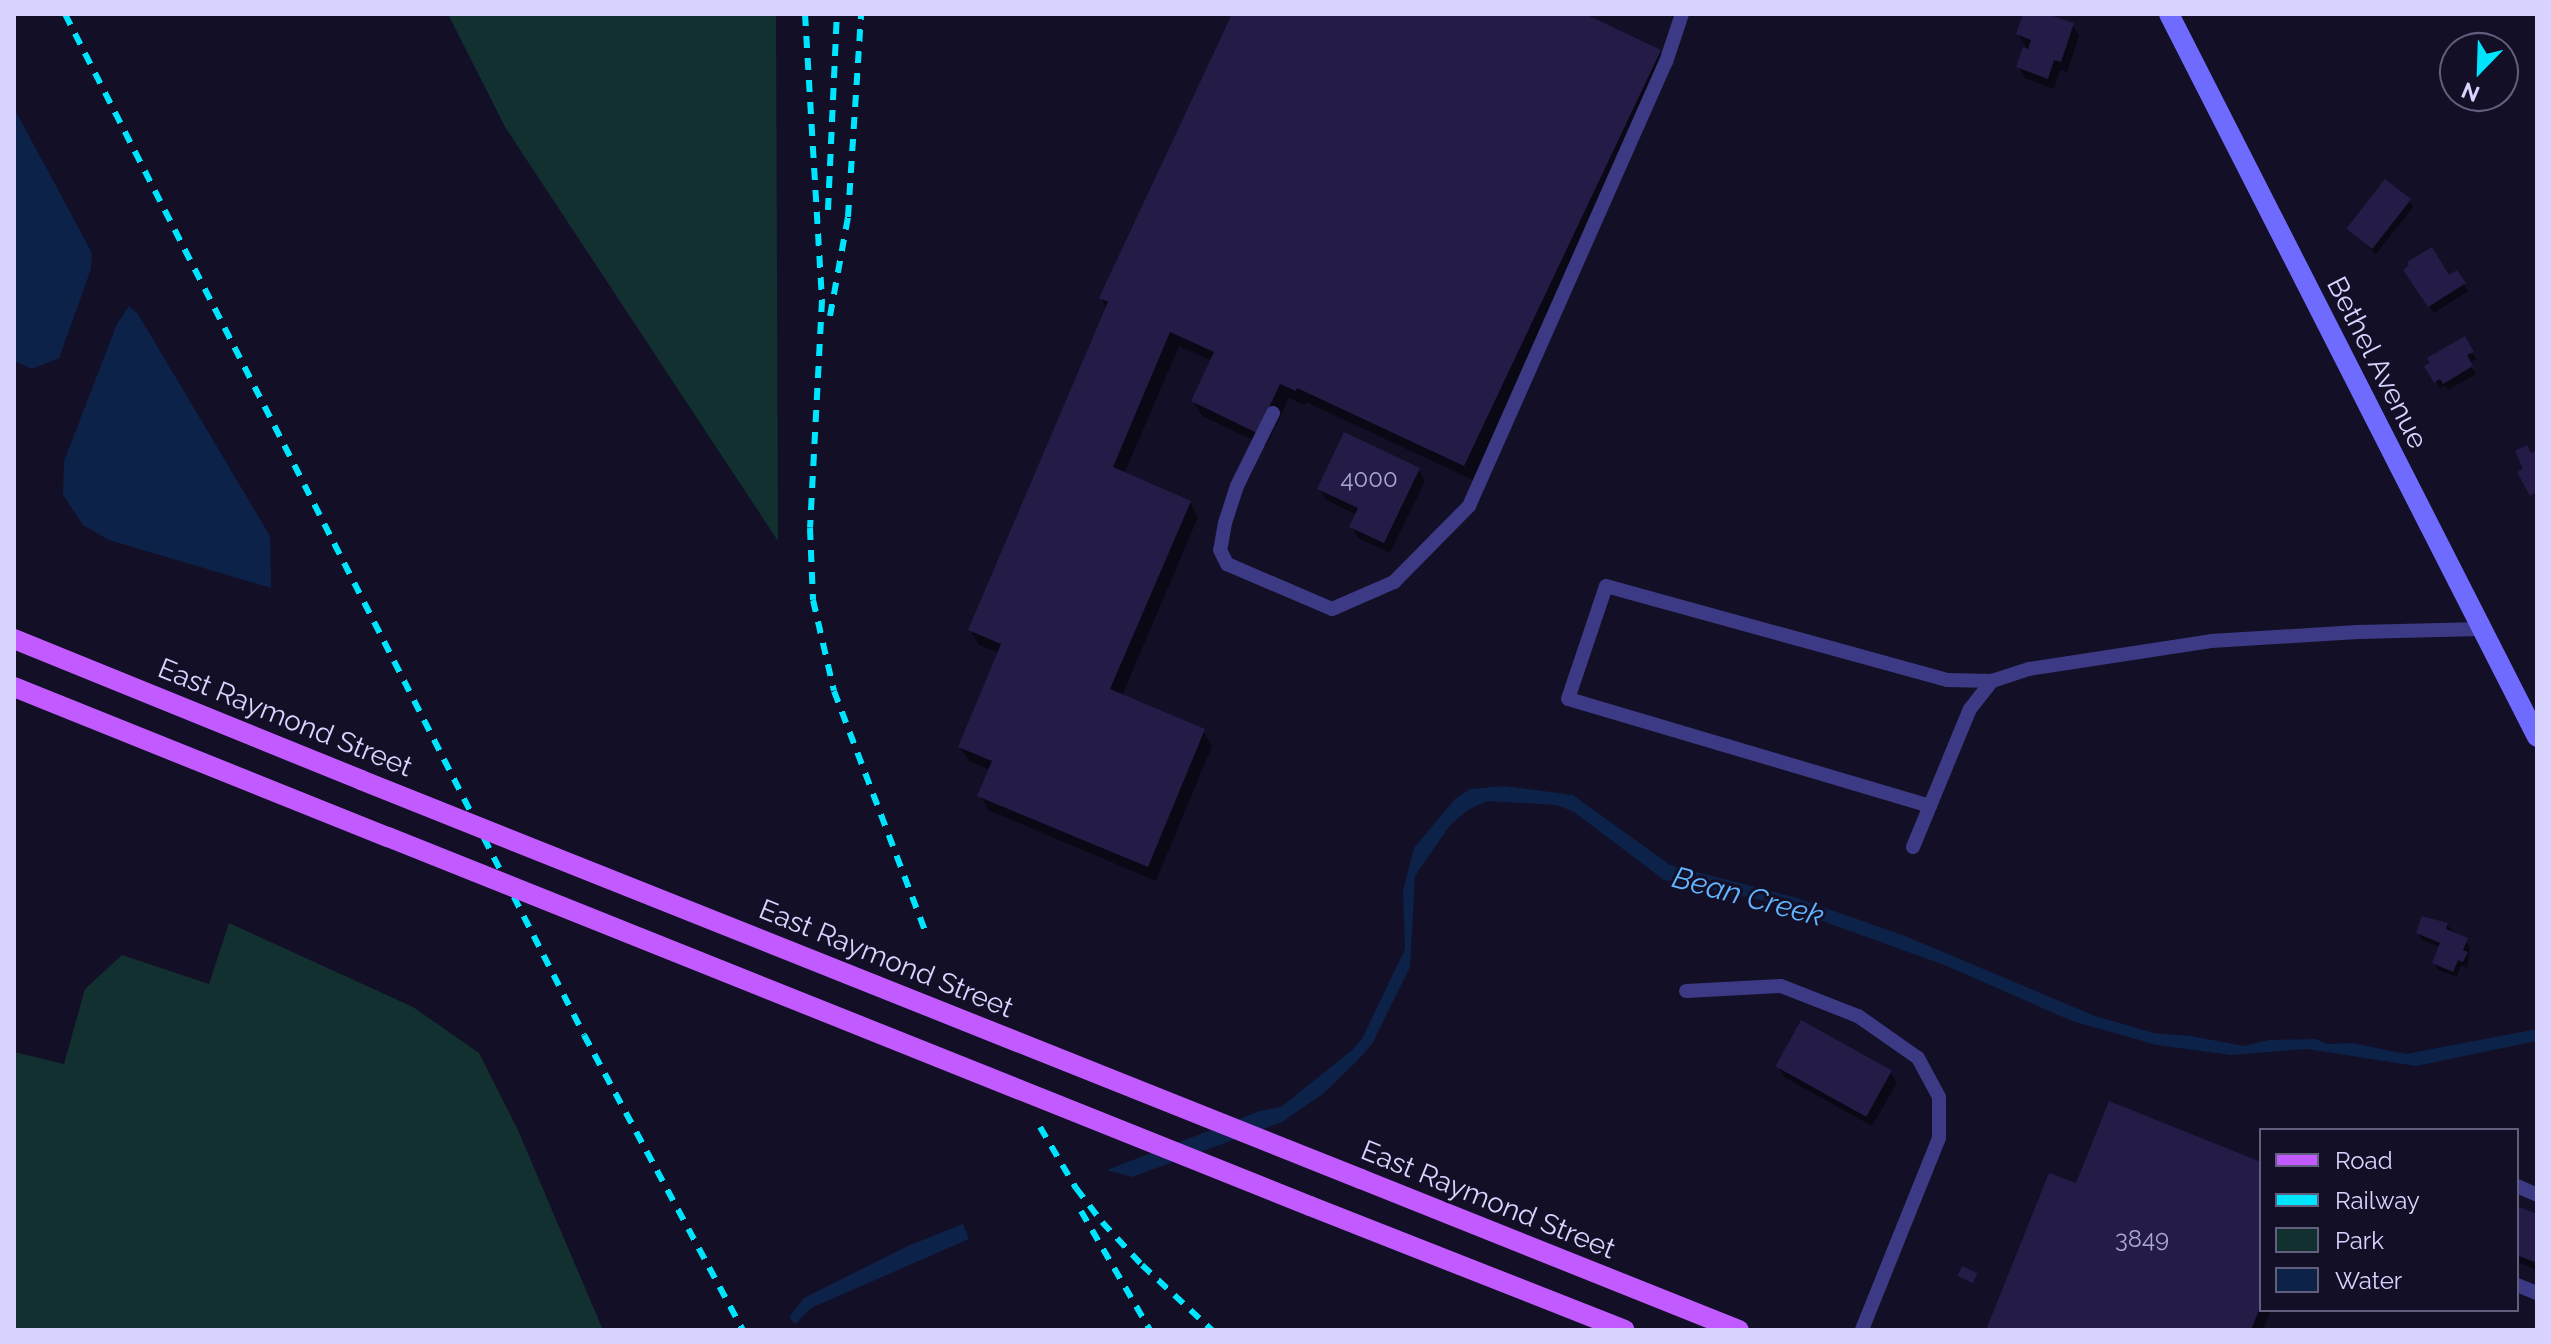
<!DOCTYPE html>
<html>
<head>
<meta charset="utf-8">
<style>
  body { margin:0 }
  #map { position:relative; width:2551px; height:1344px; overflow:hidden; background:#130f26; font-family:Raleway,sans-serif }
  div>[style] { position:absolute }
  .green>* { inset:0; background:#12302f }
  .water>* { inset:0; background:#0c2248 }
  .shadow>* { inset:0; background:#0007 }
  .building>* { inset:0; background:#241b47; transform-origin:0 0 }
  .lane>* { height:14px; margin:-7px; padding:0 7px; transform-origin:7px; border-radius:7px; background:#3d3a85 }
  .secondary>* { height:20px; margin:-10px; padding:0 10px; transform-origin:10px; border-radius:10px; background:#6f6bff }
  .primary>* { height:20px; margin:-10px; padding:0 10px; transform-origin:10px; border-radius:10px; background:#c25bff }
  .rail>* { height:6px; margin-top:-3px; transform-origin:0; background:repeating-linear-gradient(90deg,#00e5ff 0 12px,transparent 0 22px) }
  .primary-bridge>* { height:20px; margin:-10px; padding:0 10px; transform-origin:10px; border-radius:10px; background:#c25bff }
  span { translate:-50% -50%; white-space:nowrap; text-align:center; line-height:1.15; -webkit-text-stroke:6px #130f26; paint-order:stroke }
  .number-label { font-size:24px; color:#aca6d1 }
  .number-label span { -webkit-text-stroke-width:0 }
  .street-label { font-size:28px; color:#d9d4ff }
  .water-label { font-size:30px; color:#62b6ff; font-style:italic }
  .frame { position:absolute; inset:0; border:16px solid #d9d4ff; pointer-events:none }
  .legend { position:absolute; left:2259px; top:1128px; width:260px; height:184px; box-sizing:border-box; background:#130f26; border:2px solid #625e7d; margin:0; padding:10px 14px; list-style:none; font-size:24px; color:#d9d4ff }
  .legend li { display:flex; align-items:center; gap:16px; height:40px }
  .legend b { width:40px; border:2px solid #625e7d }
  .north { position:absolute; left:2439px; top:32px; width:80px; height:80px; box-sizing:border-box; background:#130f26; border:2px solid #625e7d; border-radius:50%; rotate:203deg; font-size:22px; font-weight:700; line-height:32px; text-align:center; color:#d9d4ff }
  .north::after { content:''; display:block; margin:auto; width:28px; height:36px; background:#00e5ff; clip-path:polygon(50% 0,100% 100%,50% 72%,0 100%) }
</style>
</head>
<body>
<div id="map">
  <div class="green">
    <i style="clip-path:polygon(448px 14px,776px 14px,778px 541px,505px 127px)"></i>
    <i style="clip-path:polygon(229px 923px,413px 1007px,479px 1053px,517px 1128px,603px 1330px,14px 1330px,14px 1052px,64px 1064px,85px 989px,122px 955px,209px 984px)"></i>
  </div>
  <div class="water">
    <i style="clip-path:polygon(14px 108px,92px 253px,91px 269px,59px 358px,32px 369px,14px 361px)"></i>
    <i style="clip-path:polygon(129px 306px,138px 314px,270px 536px,271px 588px,109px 540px,83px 525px,63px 495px,64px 461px,117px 324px)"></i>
    <i style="clip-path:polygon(1504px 786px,1573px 795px,1670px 865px,1797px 898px,1905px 936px,2095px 1016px,2154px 1033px,2191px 1036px,2244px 1046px,2269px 1040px,2315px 1039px,2328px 1044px,2352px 1043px,2406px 1054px,2537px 1029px,2537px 1041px,2416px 1066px,2307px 1049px,2231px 1055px,2157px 1045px,2072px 1021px,1947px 966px,1770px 902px,1664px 880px,1574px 812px,1557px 805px,1487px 801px,1468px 810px,1450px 825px,1415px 876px,1410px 967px,1372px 1044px,1358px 1060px,1324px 1093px,1282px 1122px,1132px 1177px,1107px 1170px,1260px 1111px,1281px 1107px,1352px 1050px,1362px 1039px,1405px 949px,1403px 891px,1414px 848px,1455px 799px,1470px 789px)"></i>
    <i style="clip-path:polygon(963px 1224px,969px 1239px,811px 1308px,795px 1324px,791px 1320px,790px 1316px,804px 1298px,910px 1245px)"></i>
  </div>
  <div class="shadow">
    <i style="clip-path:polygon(1235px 14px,1580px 14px,1659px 51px,1668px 66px,1473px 480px,1306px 402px,1304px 405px,1289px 398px,1266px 446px,1202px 416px,1193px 401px,1212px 361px,1179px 346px,1124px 474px,1190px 502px,1198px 517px,1122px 696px,1203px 731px,1212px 746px,1156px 881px,988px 810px,980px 795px,990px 770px,969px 761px,960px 746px,999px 653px,979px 645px,970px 630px,1107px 309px,1101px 298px)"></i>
    <i style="clip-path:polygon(2025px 14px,2040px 14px,2073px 25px,2079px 36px,2067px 72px,2060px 70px,2054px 89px,2025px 78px,2019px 67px,2028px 50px,2018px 34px)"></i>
    <i style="clip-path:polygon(2409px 200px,2413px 207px,2376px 254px,2349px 229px)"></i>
    <i style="clip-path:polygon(2456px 272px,2468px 291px,2434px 313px,2409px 277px,2448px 277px)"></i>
    <i style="clip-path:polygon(2464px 339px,2476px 359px,2469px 363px,2476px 374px,2448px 390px,2445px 385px,2440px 388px,2427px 367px)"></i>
    <i style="clip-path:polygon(1419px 470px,1425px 481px,1390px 553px,1358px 538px,1352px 527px,1357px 515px,1326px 500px,1319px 489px)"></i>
    <i style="clip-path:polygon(2447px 925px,2470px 947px,2467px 968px,2461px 965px,2457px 977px,2438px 970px,2434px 963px,2440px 947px,2422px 940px,2418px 933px)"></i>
    <i style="clip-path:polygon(1778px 1066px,1890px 1072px,1897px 1083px,1872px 1126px,1784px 1077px)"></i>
    <i style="clip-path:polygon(2261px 1164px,2261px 1310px,2271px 1310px,2263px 1330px,1988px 1330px,2077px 1186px)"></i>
    <i style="clip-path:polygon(2517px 1208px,2537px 1216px,2537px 1270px,2517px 1262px)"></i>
  </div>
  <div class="building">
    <i style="clip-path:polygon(1232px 14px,1585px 14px,1661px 50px,1464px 466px,1297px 388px,1296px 391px,1280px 384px,1257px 433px,1191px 401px,1214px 352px,1170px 332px,1113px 467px,1191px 501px,1110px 689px,1205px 729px,1148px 867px,977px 796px,992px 761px,958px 747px,1001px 644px,968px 630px,1108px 302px,1099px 298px)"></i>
    <i style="clip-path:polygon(2023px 14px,2047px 14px,2074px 23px,2061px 62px,2054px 60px,2048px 79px,2016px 67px,2023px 47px,2028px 49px,2031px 40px,2016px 34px)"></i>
    <i style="left:2385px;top:179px;width:33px;height:63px;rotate:38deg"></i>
    <i style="clip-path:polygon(2432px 247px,2449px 275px,2457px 270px,2466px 283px,2428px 307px,2403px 270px,2409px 265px,2407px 262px)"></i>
    <i style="clip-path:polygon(2465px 336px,2474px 352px,2467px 355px,2473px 366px,2443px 384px,2440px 379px,2434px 383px,2424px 366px,2430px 363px,2427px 358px)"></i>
    <i style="clip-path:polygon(1344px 432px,1420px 468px,1384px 543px,1349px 527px,1358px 508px,1317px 489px)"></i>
    <i style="clip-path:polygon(2527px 445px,2531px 453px,2537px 450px,2537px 492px,2530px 496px,2517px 472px,2523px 469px,2515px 451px)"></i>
    <i style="clip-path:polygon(2422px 916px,2448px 923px,2446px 929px,2468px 938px,2463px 950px,2468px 952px,2463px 962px,2458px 960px,2453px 972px,2432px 963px,2440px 943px,2416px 933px)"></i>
    <i style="left:1801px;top:1020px;width:104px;height:53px;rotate:29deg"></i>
    <i style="clip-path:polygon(2109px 1101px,2261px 1162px,2261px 1305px,2251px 1330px,1986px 1330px,2049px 1173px,2076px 1183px)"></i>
    <i style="clip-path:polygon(2517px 1206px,2537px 1214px,2537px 1263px,2517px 1255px)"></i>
    <i style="left:1962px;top:1266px;width:17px;height:11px;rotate:25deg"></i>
  </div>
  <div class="lane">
    <i style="left:1273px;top:413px;width:81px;rotate:116.3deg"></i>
    <i style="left:1237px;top:486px;width:39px;rotate:108deg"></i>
    <i style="left:1225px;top:523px;width:27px;rotate:100deg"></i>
    <i style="left:1220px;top:550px;width:16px;rotate:63deg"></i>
    <i style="left:1227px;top:564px;width:114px;rotate:23.2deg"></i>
    <i style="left:1332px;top:609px;width:68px;rotate:-23.5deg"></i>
    <i style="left:1394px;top:582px;width:107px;rotate:-45.4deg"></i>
    <i style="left:1469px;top:506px;width:486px;rotate:-66.1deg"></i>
    <i style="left:1666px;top:62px;width:51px;rotate:-71.6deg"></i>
    <i style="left:1930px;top:806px;width:377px;rotate:-163.5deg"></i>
    <i style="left:1568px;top:699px;width:119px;rotate:-71.4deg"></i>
    <i style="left:1606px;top:586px;width:354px;rotate:15.4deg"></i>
    <i style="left:1947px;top:680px;width:45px;rotate:1.3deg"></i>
    <i style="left:1913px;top:847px;width:149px;rotate:-67.6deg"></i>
    <i style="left:1970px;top:709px;width:36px;rotate:-52deg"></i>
    <i style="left:1992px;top:681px;width:39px;rotate:-18deg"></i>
    <i style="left:2029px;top:669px;width:184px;rotate:-8.7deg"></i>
    <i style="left:2211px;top:641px;width:147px;rotate:-3.5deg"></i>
    <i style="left:2358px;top:632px;width:123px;rotate:-1.4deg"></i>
    <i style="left:1686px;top:991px;width:95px;rotate:-3deg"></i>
    <i style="left:1781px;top:986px;width:83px;rotate:21.3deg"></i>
    <i style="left:1858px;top:1016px;width:73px;rotate:35deg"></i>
    <i style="left:1918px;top:1058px;width:44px;rotate:61.7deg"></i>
    <i style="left:1939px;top:1097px;width:41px;rotate:90deg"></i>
    <i style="left:1939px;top:1138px;width:207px;rotate:111.9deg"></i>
    <i style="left:2517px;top:1186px;width:22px;rotate:24deg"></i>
    <i style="left:2517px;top:1285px;width:22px;rotate:22deg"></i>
  </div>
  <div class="secondary">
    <i style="left:2169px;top:14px;width:811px;rotate:63.02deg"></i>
  </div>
  <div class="primary">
    <i style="left:14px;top:639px;width:375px;rotate:22.1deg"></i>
    <i style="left:14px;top:687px;width:403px;rotate:21.9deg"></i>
    <i style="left:1361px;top:1179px;width:407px;rotate:21.8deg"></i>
    <i style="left:1310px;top:1206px;width:338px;rotate:21.5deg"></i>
  </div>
  <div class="rail">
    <i style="left:65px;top:14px;width:1145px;rotate:63.05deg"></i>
    <i style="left:584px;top:1035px;width:335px;rotate:61.7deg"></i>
    <i style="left:805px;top:14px;width:287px;rotate:86.6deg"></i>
    <i style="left:822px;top:300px;width:228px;rotate:93deg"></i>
    <i style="left:810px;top:528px;width:72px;rotate:87.6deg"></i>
    <i style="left:813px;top:600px;width:93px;rotate:77deg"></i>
    <i style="left:834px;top:691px;width:257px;rotate:69.2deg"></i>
    <i style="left:828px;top:210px;width:196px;rotate:-87.4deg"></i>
    <i style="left:830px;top:316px;width:101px;rotate:-79.7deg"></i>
    <i style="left:848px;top:217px;width:203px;rotate:-86.3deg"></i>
    <i style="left:1040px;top:1127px;width:71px;rotate:59.5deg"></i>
    <i style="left:1076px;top:1188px;width:43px;rotate:52.6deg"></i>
    <i style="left:1102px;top:1222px;width:59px;rotate:47.1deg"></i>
    <i style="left:1142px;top:1265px;width:96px;rotate:42.9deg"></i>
    <i style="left:1081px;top:1211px;width:138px;rotate:59.9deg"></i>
  </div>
  <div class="primary-bridge">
    <i style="left:361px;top:780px;width:1077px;rotate:21.75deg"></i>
    <i style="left:388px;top:837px;width:993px;rotate:21.81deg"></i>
  </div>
  <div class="number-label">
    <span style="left:1369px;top:479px">4000</span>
    <span style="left:2142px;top:1239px">3849</span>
  </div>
  <div class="street-label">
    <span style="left:2377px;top:363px;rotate:63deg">Bethel Avenue</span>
    <span style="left:285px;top:718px;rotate:22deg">East Raymond Street</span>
    <span style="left:886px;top:959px;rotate:22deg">East Raymond Street</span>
    <span style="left:1488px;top:1200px;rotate:22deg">East Raymond Street</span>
  </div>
  <div class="water-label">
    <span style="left:1748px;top:897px;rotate:15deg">Bean Creek</span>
  </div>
  <div class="frame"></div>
  <ul class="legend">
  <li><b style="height:10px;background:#c25bff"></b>Road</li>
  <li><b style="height:10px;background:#00e5ff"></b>Railway</li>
  <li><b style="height:22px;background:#12302f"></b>Park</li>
  <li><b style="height:22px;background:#0c2248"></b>Water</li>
  </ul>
  <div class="north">N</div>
</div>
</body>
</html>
